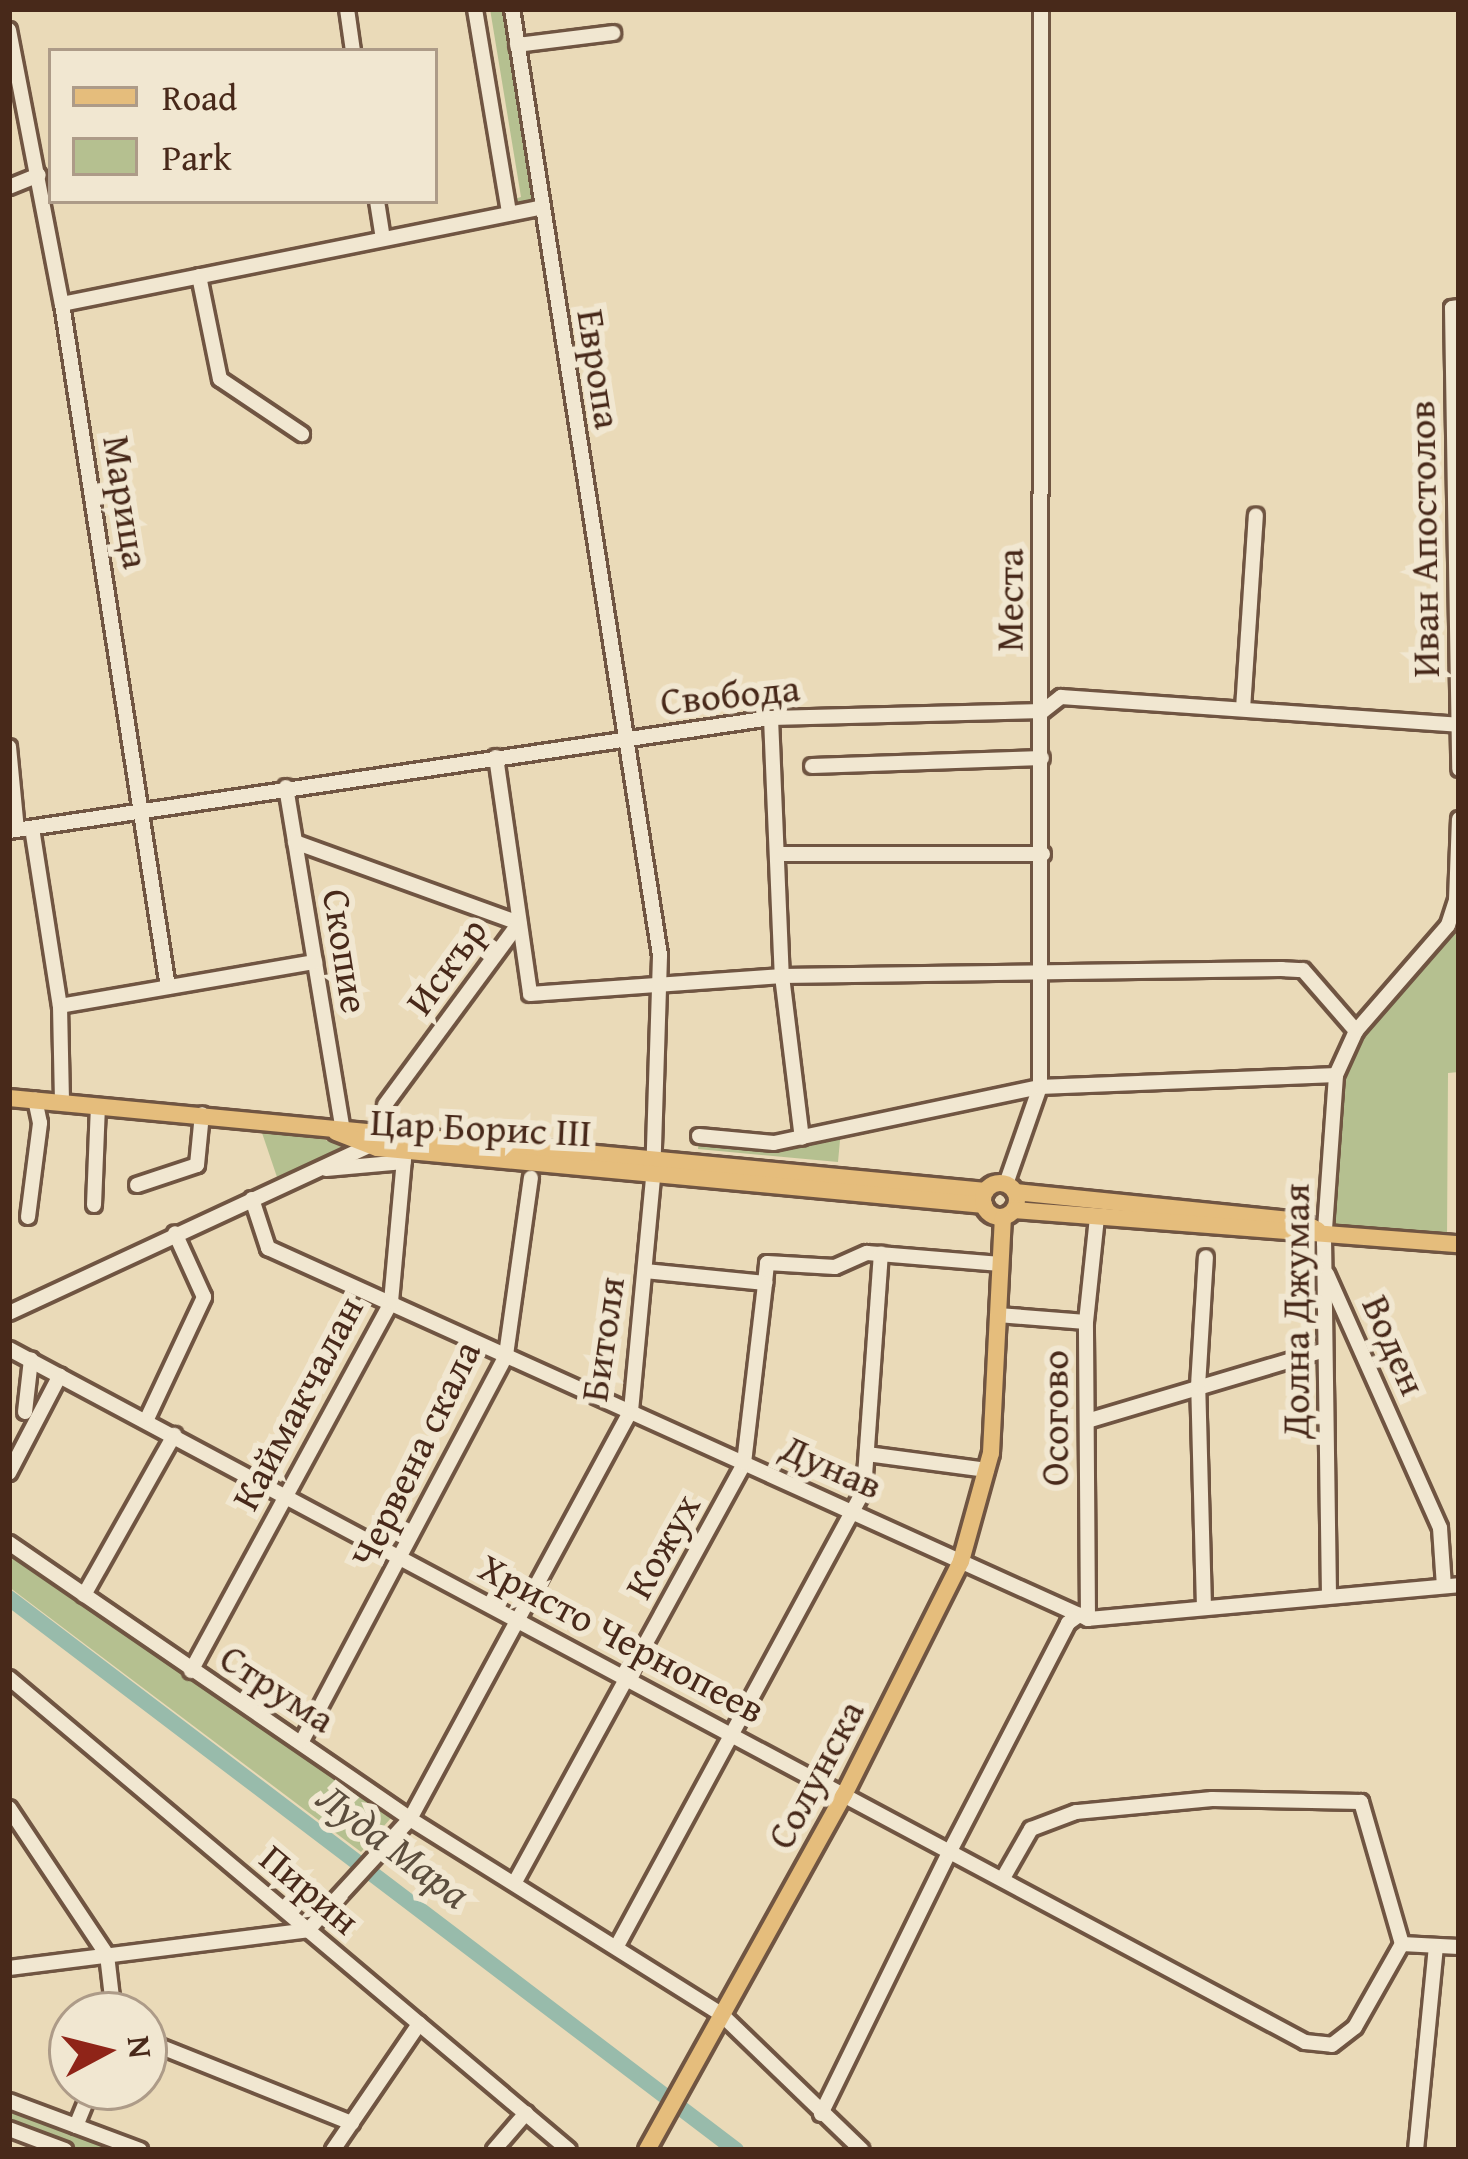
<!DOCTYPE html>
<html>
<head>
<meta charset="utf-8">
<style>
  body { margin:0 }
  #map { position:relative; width:1468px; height:2159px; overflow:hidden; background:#eadab8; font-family:"Gentium Book Plus",serif }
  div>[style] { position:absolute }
  .green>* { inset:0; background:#b5c090 }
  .river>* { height:16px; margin:-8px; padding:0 8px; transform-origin:8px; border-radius:8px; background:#98bbab }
  .roads { filter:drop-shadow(3px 0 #705542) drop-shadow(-3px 0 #705542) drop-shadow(0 3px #705542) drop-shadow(0 -3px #705542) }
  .minor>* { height:14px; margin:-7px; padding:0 7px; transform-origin:7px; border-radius:7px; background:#f1e7d1 }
  .major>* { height:16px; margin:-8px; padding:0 8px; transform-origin:8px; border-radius:8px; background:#e5bd7c }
  .major>.ring { margin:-8px; padding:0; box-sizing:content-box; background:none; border:16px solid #e5bd7c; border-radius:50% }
  span { translate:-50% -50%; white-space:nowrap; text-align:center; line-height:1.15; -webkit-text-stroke:12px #f1e7d1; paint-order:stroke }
  .street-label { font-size:39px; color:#48291a }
  .water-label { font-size:42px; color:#5c4e3e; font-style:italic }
  .frame { position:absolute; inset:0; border:12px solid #48291a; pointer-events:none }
  .legend { position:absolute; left:48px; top:48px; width:390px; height:156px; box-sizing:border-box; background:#f1e7d1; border:3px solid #ad9b88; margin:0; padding:15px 21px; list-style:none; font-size:36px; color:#48291a }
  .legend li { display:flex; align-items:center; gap:24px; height:60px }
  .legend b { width:60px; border:3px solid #ad9b88 }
  .north { position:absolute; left:48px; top:1991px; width:120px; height:120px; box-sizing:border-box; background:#f1e7d1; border:3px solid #ad9b88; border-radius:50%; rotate:83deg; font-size:33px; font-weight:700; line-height:48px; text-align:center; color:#48291a }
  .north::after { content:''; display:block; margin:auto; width:42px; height:54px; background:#8f2418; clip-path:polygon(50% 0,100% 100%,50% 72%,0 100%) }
</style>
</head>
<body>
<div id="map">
  <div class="green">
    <i style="clip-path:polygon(490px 9px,512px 9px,542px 207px,509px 213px,507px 201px,521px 197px)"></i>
    <i style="clip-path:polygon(1448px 925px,1459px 925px,1459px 1072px,1448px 1073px,1447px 1243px,1324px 1233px,1344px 1054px)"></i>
    <i style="clip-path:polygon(260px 1127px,318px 1137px,349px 1149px,278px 1180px)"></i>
    <i style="clip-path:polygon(841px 1129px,838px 1162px,698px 1149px,699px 1136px,774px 1143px)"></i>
    <i style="clip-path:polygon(9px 1553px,391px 1818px,361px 1852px,9px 1587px)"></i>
    <i style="clip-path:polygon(9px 2101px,140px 2150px,65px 2150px,9px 2129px)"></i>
  </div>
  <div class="river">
    <i style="left:9px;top:1598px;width:913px;rotate:37.21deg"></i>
  </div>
  <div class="roads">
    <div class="minor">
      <i style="left:347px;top:9px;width:42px;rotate:81.9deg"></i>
      <i style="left:475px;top:9px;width:207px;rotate:80.5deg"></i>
      <i style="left:9px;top:30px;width:279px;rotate:79.1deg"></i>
      <i style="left:62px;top:304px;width:691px;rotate:81.18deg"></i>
      <i style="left:517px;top:45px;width:97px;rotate:-7.1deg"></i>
      <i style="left:9px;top:187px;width:32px;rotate:-22deg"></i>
      <i style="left:377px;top:201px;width:38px;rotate:81deg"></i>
      <i style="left:199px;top:276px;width:105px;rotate:78.5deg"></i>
      <i style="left:220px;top:379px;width:99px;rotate:33.9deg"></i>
      <i style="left:62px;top:304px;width:490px;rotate:-11.4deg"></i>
      <i style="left:1459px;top:307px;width:7px;rotate:172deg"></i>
      <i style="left:1452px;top:308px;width:461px;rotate:89.1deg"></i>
      <i style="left:1243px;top:709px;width:194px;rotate:-86.2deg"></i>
      <i style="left:771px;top:718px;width:258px;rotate:87.6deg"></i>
      <i style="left:782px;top:976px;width:163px;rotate:83deg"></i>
      <i style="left:9px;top:747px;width:83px;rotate:84.5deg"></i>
      <i style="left:496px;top:757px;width:239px;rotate:81.8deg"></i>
      <i style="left:530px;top:994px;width:253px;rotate:-4.1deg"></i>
      <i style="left:782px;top:976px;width:499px;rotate:-0.8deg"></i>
      <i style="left:1281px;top:969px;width:22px;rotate:3deg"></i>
      <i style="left:1303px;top:970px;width:81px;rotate:49deg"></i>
      <i style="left:812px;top:766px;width:230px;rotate:-2deg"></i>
      <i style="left:286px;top:787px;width:344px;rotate:80.6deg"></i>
      <i style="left:32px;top:828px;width:180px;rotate:81.1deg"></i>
      <i style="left:60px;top:1006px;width:97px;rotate:88.8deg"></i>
      <i style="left:9px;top:831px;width:770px;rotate:-8.44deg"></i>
      <i style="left:771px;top:718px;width:272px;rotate:-1.5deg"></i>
      <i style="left:1043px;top:711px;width:23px;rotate:-38deg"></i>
      <i style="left:1061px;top:697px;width:398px;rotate:4deg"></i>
      <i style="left:295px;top:842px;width:238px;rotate:19.9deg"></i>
      <i style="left:519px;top:923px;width:226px;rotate:126.4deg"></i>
      <i style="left:777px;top:854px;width:266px"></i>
      <i style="left:60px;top:1006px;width:259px;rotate:-9.8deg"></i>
      <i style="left:699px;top:1136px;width:75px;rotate:5.3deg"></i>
      <i style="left:774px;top:1143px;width:272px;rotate:-11.9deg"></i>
      <i style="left:1040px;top:1087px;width:296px;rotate:-2.3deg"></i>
      <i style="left:326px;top:1169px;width:78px;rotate:-5.1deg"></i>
      <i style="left:1006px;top:1184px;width:103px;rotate:-70.7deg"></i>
      <i style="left:1040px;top:1087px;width:1078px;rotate:-89.95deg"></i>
      <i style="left:137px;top:1185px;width:63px;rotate:-18.4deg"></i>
      <i style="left:197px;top:1165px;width:51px;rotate:-84.4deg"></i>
      <i style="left:252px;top:1199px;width:52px;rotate:71.9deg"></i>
      <i style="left:268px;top:1248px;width:900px;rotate:24.34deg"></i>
      <i style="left:1088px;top:1619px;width:373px;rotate:-5.2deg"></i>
      <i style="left:94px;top:1205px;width:99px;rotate:-87.7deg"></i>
      <i style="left:28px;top:1217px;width:95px;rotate:-82.7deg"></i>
      <i style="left:40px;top:1123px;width:24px;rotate:-102deg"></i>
      <i style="left:645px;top:1271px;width:121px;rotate:5.7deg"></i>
      <i style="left:765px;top:1283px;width:20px;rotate:-84deg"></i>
      <i style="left:767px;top:1263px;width:68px;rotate:3.4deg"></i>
      <i style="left:835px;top:1267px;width:35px;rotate:-24deg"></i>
      <i style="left:867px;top:1253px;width:134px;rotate:4.7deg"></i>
      <i style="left:1327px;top:1274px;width:278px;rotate:66deg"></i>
      <i style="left:1440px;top:1528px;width:58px;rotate:86.1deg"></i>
      <i style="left:9px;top:1313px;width:397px;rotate:-24.9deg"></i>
      <i style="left:998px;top:1315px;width:88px;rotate:4.5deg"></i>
      <i style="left:9px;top:1349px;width:1470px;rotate:28.13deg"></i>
      <i style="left:1305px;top:2042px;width:27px;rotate:6deg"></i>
      <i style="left:1332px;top:2045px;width:29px;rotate:-38deg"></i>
      <i style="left:1355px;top:2027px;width:95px;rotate:-60.5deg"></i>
      <i style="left:1402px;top:1944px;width:148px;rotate:-106.1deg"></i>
      <i style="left:1361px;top:1802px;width:149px;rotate:-178.8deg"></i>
      <i style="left:1212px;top:1799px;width:137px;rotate:174.5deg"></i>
      <i style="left:1076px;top:1812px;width:48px;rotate:159.3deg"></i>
      <i style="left:1031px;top:1829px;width:56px;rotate:119.7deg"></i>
      <i style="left:25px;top:1412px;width:53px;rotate:-83.5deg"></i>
      <i style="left:146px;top:1421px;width:137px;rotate:-64.9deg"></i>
      <i style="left:204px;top:1297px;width:70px;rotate:-114.4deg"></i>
      <i style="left:1087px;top:1421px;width:248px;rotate:-16.6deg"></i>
      <i style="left:867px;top:1454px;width:121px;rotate:7.6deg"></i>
      <i style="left:9px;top:1473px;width:110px;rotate:-62.5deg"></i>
      <i style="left:9px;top:1543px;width:487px;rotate:34.5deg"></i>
      <i style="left:410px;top:1819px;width:368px;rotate:32.1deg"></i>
      <i style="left:722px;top:2015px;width:194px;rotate:44deg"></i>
      <i style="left:84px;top:1595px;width:184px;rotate:-60.6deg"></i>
      <i style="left:1329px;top:1596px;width:353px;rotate:-90.8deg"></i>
      <i style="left:1324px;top:1243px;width:168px;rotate:-85.9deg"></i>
      <i style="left:1336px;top:1075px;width:48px;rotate:-65.6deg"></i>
      <i style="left:1356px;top:1031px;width:140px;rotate:-49deg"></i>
      <i style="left:1448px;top:925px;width:26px;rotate:-72deg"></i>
      <i style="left:1456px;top:900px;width:81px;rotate:-87.9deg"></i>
      <i style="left:1204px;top:1608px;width:222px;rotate:-91.5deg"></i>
      <i style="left:1198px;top:1386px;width:129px;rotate:-86.5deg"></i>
      <i style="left:1088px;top:1619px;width:297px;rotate:-90.4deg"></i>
      <i style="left:1086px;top:1322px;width:106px;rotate:-84deg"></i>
      <i style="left:191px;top:1671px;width:420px;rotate:-61.5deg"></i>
      <i style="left:391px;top:1302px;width:154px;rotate:-84.8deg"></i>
      <i style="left:9px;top:1678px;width:732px;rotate:40.13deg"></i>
      <i style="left:302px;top:1741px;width:437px;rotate:-62.1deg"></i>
      <i style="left:506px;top:1355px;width:179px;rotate:-82deg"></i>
      <i style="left:9px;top:1808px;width:177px;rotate:56.3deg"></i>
      <i style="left:107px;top:1955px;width:60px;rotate:83.3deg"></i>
      <i style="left:515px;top:1882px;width:477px;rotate:-61.3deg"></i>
      <i style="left:744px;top:1463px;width:181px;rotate:-83.3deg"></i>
      <i style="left:1402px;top:1944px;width:57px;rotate:3deg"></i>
      <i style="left:617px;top:1946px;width:519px;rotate:-61.56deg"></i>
      <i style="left:864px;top:1490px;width:237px;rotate:-85.9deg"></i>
      <i style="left:9px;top:1968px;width:301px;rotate:-7.2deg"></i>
      <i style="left:308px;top:1930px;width:151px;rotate:-47.4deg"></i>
      <i style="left:410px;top:1819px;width:464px;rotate:-61.6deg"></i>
      <i style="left:631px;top:1411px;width:233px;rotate:-84.6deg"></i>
      <i style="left:653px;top:1179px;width:224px;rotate:-88.2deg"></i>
      <i style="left:660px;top:955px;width:958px;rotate:-98.89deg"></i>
      <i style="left:144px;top:2040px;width:224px;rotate:21.8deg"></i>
      <i style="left:9px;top:2101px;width:140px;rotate:20.5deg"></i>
      <i style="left:821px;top:2114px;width:293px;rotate:-63.9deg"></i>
      <i style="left:950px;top:1851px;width:257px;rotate:-62.6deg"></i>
      <i style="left:1068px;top:1623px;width:14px;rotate:-36deg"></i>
      <i style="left:76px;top:2126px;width:42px;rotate:-67.7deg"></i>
      <i style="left:9px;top:2129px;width:60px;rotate:20.6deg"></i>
      <i style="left:333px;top:2150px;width:153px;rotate:-55.7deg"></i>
      <i style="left:494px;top:2150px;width:49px;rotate:-49.1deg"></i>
      <i style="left:1416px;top:2150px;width:205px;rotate:-84.4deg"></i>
    </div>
    <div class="major">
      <i style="left:9px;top:1098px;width:981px;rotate:5.44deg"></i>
      <i style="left:336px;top:1132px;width:44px;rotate:21.3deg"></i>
      <i style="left:377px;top:1148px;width:610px;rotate:5.36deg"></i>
      <i class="ring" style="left:983px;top:1183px;width:18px;height:18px"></i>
      <i style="left:1015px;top:1192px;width:286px;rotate:5.8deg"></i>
      <i style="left:1300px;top:1221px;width:20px;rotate:27deg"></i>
      <i style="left:1014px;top:1210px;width:446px;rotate:4.4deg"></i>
      <i style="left:647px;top:2150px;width:406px;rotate:-61deg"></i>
      <i style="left:844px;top:1795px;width:262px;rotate:-63.4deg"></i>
      <i style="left:961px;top:1561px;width:112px;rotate:-74.5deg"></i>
      <i style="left:991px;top:1453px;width:236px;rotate:-87.1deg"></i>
    </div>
  </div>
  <div class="street-label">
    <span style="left:600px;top:369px;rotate:81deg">Европа</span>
    <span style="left:127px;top:502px;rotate:81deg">Марица</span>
    <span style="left:1423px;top:539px;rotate:-91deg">Иван Апостолов</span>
    <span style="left:1009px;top:600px;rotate:-90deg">Места</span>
    <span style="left:730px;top:694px;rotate:-6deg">Свобода</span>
    <span style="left:346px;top:951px;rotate:81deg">Скопие</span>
    <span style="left:446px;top:966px;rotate:-54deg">Искър</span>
    <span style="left:481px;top:1127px;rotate:3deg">Цар Борис III</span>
    <span style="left:1295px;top:1311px;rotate:-90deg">Долна Джумая</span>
    <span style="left:602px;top:1339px;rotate:-82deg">Битоля</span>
    <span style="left:1395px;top:1345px;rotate:66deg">Воден</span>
    <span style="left:297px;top:1403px;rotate:-62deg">Каймакчалан</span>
    <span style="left:1054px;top:1418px;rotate:-90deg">Осогово</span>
    <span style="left:415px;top:1454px;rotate:-64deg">Червена скала</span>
    <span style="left:832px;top:1466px;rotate:24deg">Дунав</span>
    <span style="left:662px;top:1546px;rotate:-61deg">Кожух</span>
    <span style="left:622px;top:1638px;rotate:28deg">Христо Чернопеев</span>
    <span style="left:278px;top:1688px;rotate:33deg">Струма</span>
    <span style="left:815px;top:1774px;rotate:-62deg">Солунска</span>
    <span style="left:310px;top:1889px;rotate:40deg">Пирин</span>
  </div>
  <div class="water-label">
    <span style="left:394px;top:1845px;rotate:37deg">Луда Мара</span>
  </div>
  <div class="frame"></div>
  <ul class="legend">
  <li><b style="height:15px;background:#e5bd7c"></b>Road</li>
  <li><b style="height:33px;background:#b5c090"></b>Park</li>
  </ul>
  <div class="north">N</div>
</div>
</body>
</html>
